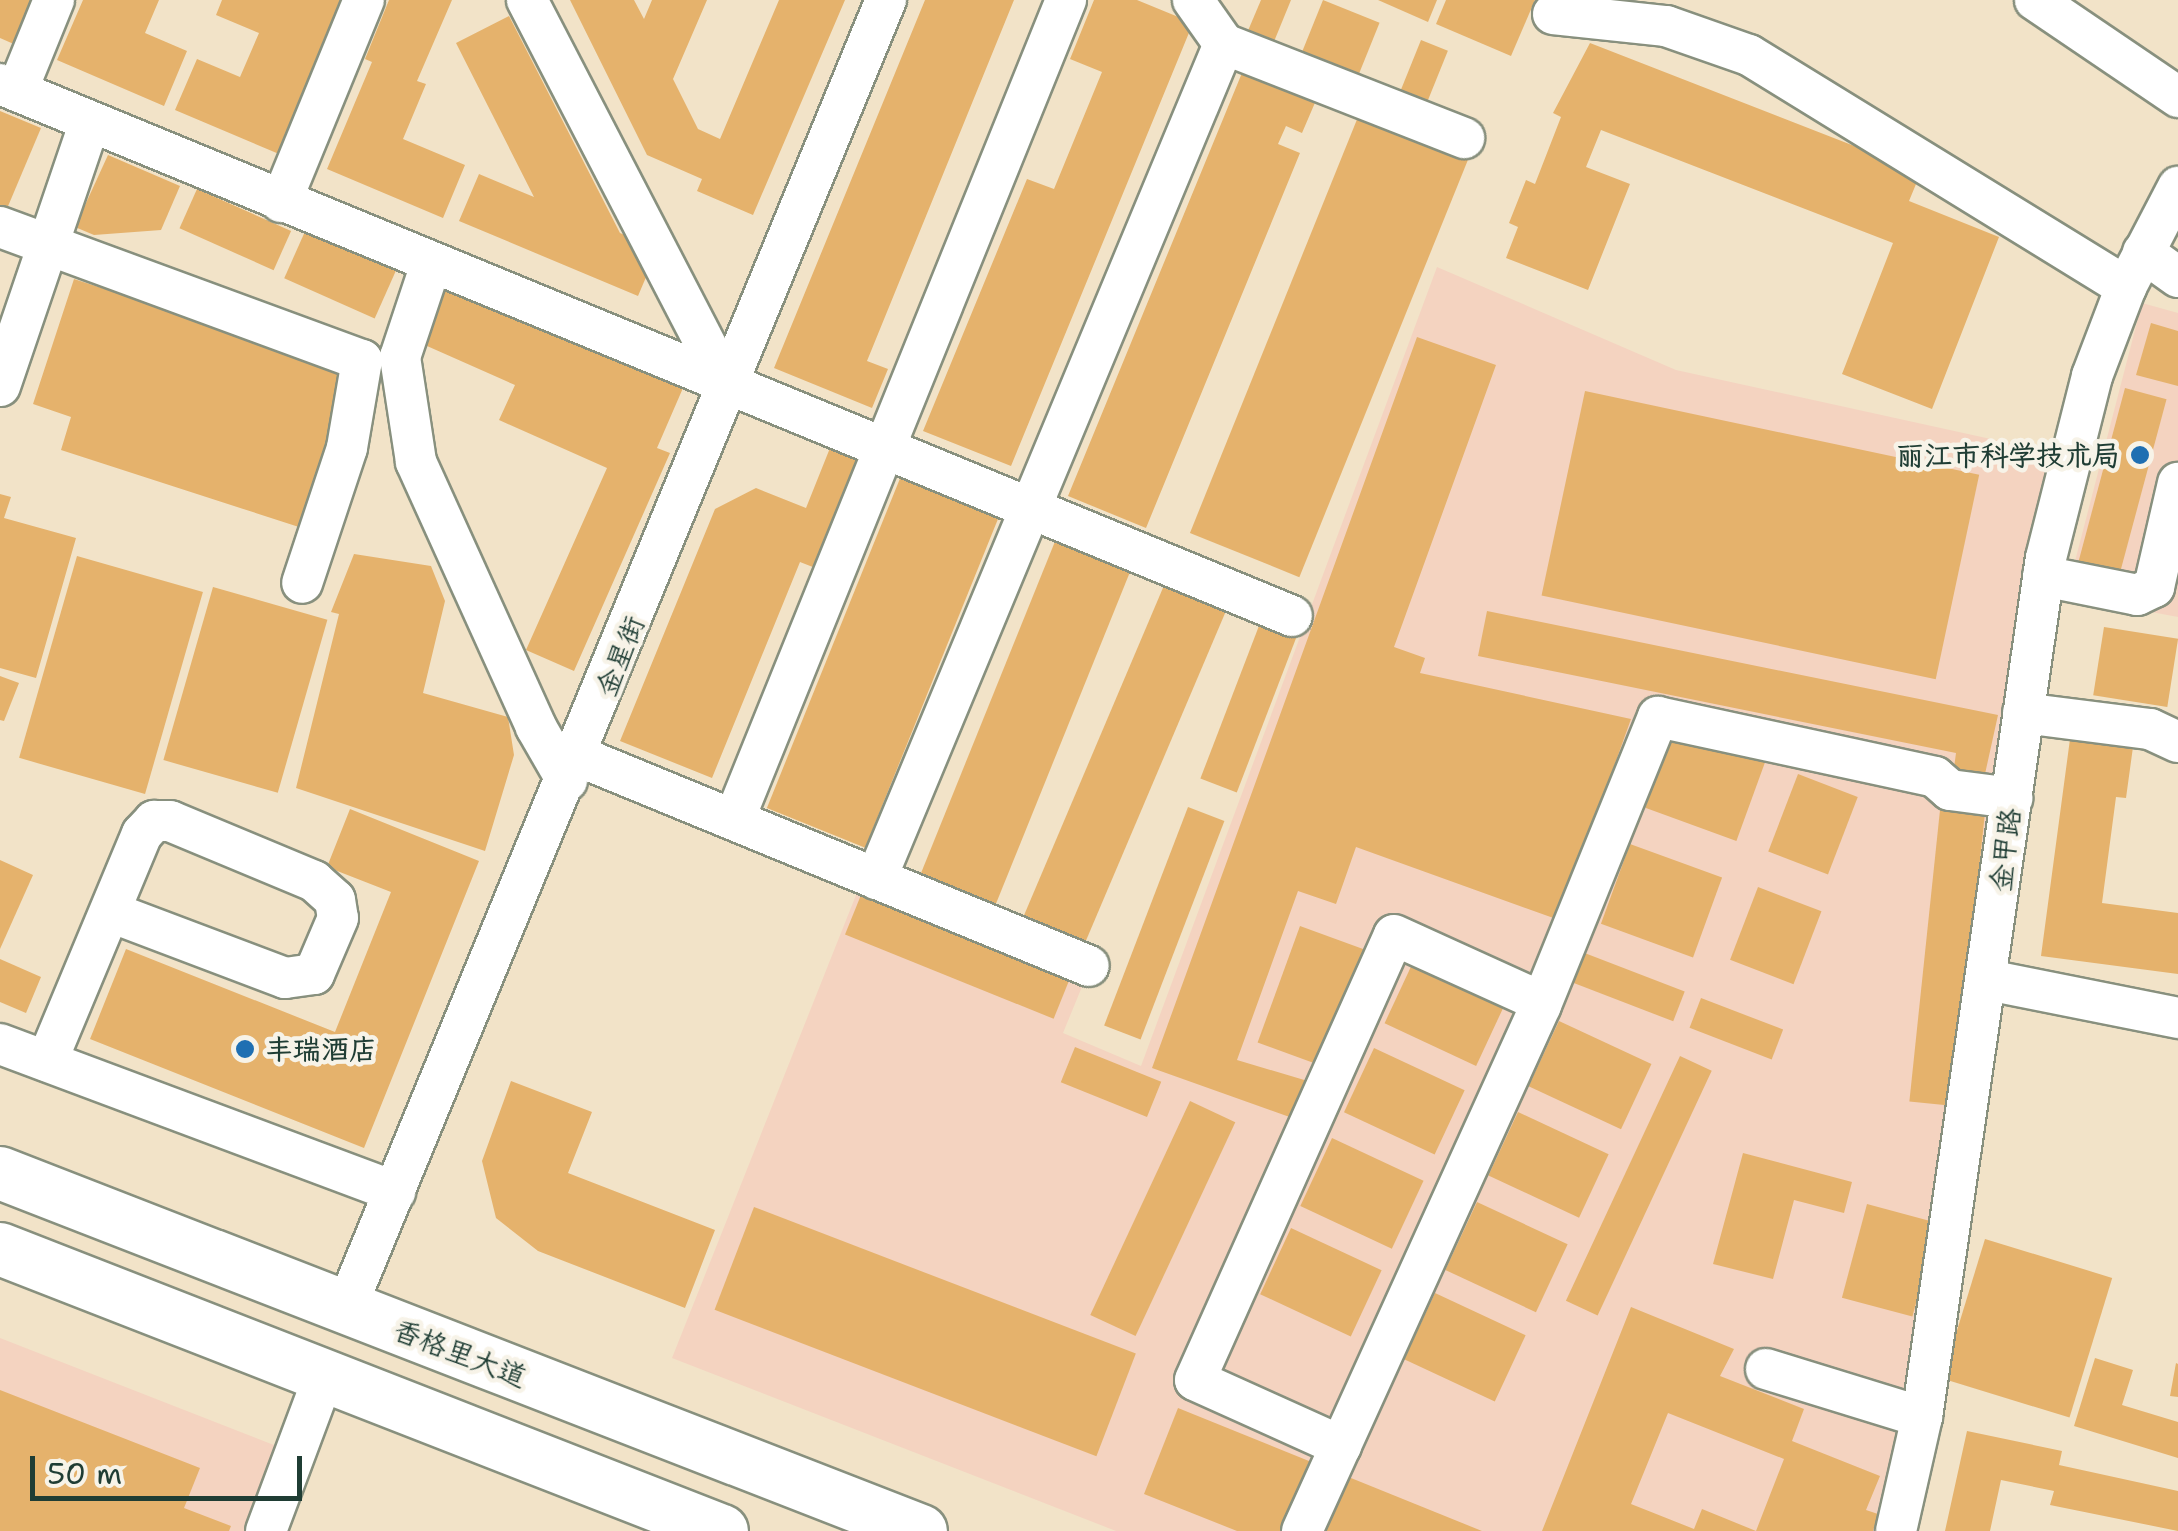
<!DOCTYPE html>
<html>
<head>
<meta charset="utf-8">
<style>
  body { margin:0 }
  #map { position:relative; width:2178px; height:1531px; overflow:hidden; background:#f2e3c8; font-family:"Shantell Sans","LXGW WenKai TC",sans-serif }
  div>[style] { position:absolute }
  .built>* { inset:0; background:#f4d3c0 }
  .building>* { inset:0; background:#e5b26c; transform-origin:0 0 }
  .roads { filter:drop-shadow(2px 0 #88907e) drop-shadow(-2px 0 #88907e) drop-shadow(0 2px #88907e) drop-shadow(0 -2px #88907e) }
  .minor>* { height:40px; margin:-20px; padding:0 20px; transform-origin:20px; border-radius:20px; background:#fff }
  .major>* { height:52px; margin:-26px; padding:0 26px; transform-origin:26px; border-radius:26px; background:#fff }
  .dots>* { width:28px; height:28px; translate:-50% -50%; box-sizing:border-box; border:5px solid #f7f3e8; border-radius:50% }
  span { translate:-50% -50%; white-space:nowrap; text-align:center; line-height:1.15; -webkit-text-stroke:9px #f7f3e8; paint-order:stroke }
  .poi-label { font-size:28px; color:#1f3d34; font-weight:700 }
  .right { translate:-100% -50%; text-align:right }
  .left { translate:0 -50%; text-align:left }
  .street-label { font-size:28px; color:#1f3d34 }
  .scale { position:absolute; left:30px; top:1456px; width:272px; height:45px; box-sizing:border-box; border:5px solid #1f3d34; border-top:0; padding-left:12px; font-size:30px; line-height:35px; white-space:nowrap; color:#1f3d34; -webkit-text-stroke:8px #f7f3e8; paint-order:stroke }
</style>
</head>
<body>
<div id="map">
  <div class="built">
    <i style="clip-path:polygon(1437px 267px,1676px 370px,2055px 453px,1941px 1215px,1880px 1531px,1116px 1531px,672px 1358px,860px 885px,1086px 977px,1063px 1033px,1141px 1066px)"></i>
    <i style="clip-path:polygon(2142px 303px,2178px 313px,2178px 617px,2066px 596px)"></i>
    <i style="clip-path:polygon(0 1338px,284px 1449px,253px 1531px,0 1531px)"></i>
  </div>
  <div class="building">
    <i style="clip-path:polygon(0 0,34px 0,16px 45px,0 38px)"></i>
    <i style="clip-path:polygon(83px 0,159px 0,145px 33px,187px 51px,164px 106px,57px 60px)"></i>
    <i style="clip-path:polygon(222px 0,344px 0,279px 154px,175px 110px,197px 59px,240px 77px,259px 33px,216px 15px)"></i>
    <i style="clip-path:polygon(389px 0,452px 0,417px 81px,426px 84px,403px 139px,465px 165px,443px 218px,327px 169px,372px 62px,365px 59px)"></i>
    <i style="clip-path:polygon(570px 0,634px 0,644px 19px,652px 0,707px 0,673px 79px,698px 129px,720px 139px,779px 0,845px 0,753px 215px,697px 191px,702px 179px,647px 155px)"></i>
    <i style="clip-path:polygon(925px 0,1014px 0,867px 361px,888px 369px,872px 408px,774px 368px)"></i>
    <i style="clip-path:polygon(1094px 0,1137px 0,1193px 23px,1011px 466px,923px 431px,1027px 179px,1054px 189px,1102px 72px,1070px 59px)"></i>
    <i style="clip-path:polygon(1261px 0,1291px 0,1273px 44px,1247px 33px)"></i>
    <i style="left:1323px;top:0;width:61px;height:60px;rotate:22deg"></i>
    <i style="clip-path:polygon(1378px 0,1437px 0,1428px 22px)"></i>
    <i style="clip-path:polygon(1446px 0,1535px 0,1511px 56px,1436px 24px)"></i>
    <i style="clip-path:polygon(509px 16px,620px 233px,658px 249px,638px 296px,459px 221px,479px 174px,534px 197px,456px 43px)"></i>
    <i style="left:1421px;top:40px;width:29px;height:60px;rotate:22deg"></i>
    <i style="clip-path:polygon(1590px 43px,1921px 172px,1909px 201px,1999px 237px,1932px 409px,1842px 374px,1893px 243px,1601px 130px,1586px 167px,1630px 184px,1588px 290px,1506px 258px,1518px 227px,1509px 223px,1526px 180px,1535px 184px,1561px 117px,1553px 113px)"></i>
    <i style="clip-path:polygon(1244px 68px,1317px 98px,1302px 133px,1286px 126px,1278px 144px,1300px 153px,1146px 528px,1068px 496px)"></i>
    <i style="clip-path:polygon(0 111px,41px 128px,6px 211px,0 209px)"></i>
    <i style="left:1360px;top:112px;width:118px;height:454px;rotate:22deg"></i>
    <i style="clip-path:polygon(108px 155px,180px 186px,161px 230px,94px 235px,75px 227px)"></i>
    <i style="left:197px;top:189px;width:103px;height:43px;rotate:24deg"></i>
    <i style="left:307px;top:227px;width:99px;height:56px;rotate:24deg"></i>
    <i style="clip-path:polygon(74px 279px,353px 370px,302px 528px,61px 450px,71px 417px,33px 404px)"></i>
    <i style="clip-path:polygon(444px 282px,683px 388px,657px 448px,670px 453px,574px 671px,526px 650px,607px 468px,499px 420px,515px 385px,418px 342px)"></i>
    <i style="clip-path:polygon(2151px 323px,2178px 331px,2178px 386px,2136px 375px)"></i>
    <i style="clip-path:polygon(1417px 337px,1496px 365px,1394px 647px,1425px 658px,1420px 673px,1631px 719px,1559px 920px,1356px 847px,1336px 904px,1298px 891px,1237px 1060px,1311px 1082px,1298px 1120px,1152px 1068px)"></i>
    <i style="left:2125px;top:388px;width:43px;height:184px;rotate:15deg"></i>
    <i style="left:1585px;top:391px;width:403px;height:209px;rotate:12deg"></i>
    <i style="clip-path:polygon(830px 448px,867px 463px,823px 571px,800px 562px,712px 778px,620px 741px,715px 509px,756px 488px,806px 508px)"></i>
    <i style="left:901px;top:476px;width:106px;height:358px;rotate:22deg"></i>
    <i style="clip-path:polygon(0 494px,11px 497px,4px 518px,76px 538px,36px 678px,0 668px)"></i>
    <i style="left:1058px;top:534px;width:81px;height:371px;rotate:22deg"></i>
    <i style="clip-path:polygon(354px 554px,431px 566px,445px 601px,423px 693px,508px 717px,514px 755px,485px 851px,296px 788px,339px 614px,331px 612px)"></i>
    <i style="left:77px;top:556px;width:131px;height:210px;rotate:16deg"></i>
    <i style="left:1168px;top:576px;width:67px;height:372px;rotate:23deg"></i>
    <i style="left:213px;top:587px;width:119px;height:180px;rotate:16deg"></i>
    <i style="clip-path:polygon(1487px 611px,1998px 715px,1985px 774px,1954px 768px,1956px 753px,1478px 656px)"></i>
    <i style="left:1262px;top:618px;width:39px;height:172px;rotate:21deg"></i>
    <i style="left:2104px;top:627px;width:75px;height:69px;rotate:9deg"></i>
    <i style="clip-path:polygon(0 676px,19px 683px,4px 721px,0 720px)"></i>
    <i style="left:1675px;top:726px;width:97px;height:87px;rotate:20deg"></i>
    <i style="clip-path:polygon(2070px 739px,2133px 747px,2126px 798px,2116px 797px,2102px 903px,2178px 913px,2178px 974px,2041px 956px)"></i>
    <i style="left:1798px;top:774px;width:64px;height:83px;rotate:21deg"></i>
    <i style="left:1188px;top:807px;width:39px;height:234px;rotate:21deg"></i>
    <i style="clip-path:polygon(350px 809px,479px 861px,364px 1148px,90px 1039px,126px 949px,335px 1032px,391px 892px,327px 867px)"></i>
    <i style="left:1940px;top:810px;width:45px;height:293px;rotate:6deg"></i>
    <i style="left:1630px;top:844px;width:98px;height:85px;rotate:20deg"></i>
    <i style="clip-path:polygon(0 860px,33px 875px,0 949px)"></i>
    <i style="left:1758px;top:887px;width:68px;height:78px;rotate:21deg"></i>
    <i style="left:863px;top:890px;width:225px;height:48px;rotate:22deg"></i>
    <i style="left:1300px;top:926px;width:70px;height:124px;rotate:20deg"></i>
    <i style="left:1582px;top:952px;width:110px;height:32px;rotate:21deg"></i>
    <i style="left:1415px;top:958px;width:101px;height:72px;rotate:25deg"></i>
    <i style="clip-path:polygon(0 959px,41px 977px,26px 1013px,0 1002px)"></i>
    <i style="left:1701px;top:998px;width:88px;height:32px;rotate:21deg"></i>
    <i style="left:1559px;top:1021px;width:102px;height:72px;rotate:25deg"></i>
    <i style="left:1075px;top:1047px;width:93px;height:38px;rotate:22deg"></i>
    <i style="left:1374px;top:1048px;width:100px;height:71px;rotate:25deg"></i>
    <i style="left:1680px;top:1056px;width:35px;height:270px;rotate:25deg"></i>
    <i style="clip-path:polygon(511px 1081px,592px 1112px,568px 1173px,715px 1230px,685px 1308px,538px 1251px,496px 1218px,482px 1161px)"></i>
    <i style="left:1190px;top:1101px;width:50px;height:236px;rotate:25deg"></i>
    <i style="left:1518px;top:1112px;width:100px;height:70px;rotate:25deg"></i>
    <i style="left:1332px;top:1138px;width:101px;height:75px;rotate:25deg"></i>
    <i style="clip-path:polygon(1743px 1153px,1852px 1182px,1844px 1213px,1794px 1200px,1773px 1279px,1713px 1264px)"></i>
    <i style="left:1477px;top:1202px;width:100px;height:75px;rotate:25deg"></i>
    <i style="left:1867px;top:1204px;width:73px;height:97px;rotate:15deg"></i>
    <i style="left:754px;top:1207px;width:409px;height:110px;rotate:21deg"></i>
    <i style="left:1291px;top:1228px;width:100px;height:73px;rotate:25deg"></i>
    <i style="left:1985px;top:1239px;width:133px;height:146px;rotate:17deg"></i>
    <i style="left:1435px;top:1293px;width:100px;height:73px;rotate:25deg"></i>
    <i style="clip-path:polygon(evenodd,1631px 1307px,1734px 1349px,1720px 1376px,1804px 1409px,1792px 1441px,1880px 1476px,1866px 1510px,1878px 1514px,1873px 1531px,1542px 1531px,1631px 1307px,1668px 1413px,1784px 1459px,1756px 1531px,1702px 1509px,1694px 1529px,1631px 1504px,1668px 1413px)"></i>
    <i style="clip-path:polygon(2095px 1358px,2133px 1370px,2122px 1405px,2178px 1422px,2178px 1458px,2074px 1426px)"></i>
    <i style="clip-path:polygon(2176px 1363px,2178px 1364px,2178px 1397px,2170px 1396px)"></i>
    <i style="clip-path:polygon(0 1390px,200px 1468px,184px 1508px,231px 1526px,229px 1531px,0 1531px)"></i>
    <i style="clip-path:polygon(1178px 1408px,1482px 1531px,1237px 1531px,1144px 1494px)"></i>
    <i style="clip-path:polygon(1967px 1431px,2062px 1451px,2059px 1465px,2178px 1491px,2178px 1531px,2050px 1505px,2054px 1491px,2001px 1480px,1990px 1531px,1945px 1531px)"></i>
  </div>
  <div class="roads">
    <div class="minor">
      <i style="left:527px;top:0;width:437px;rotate:62.6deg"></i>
      <i style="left:1193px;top:0;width:54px;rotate:54.8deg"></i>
      <i style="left:1224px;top:44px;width:258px;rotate:21.4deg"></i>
      <i style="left:2035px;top:0;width:173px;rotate:34.1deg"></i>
      <i style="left:1553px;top:14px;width:114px;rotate:6.1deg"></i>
      <i style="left:1666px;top:26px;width:88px;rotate:19.3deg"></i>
      <i style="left:1749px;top:55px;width:443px;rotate:31.6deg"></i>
      <i style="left:0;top:84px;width:1397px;rotate:22.38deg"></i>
      <i style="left:17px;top:91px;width:98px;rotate:-67.9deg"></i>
      <i style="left:281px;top:202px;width:218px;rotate:-67.7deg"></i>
      <i style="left:0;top:227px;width:386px;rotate:20.2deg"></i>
      <i style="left:362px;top:360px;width:89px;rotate:99.7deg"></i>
      <i style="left:347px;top:448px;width:142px;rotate:108.4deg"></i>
      <i style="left:2143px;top:252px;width:43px;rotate:35.5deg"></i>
      <i style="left:431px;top:264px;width:98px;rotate:108.4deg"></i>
      <i style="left:400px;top:357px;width:106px;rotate:81.3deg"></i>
      <i style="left:416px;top:462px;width:291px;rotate:65.6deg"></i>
      <i style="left:536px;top:727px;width:62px;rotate:60.1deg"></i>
      <i style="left:0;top:386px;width:279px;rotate:-71.2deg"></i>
      <i style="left:2043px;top:576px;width:96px;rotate:11.4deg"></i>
      <i style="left:2137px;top:595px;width:19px;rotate:-25deg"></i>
      <i style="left:2154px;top:587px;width:107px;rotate:-77deg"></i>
      <i style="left:2023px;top:713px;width:128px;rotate:7.2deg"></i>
      <i style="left:2150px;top:729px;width:31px;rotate:25deg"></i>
      <i style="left:578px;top:756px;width:552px;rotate:22.34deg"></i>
      <i style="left:734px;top:820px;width:885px;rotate:-67.96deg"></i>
      <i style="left:876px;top:879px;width:905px;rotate:-67.38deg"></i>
      <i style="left:1988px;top:980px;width:194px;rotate:11.3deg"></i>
      <i style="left:0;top:1044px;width:422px;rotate:20.5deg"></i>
      <i style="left:47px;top:1061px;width:246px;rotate:-67.3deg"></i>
      <i style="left:142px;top:834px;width:18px;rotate:-47deg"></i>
      <i style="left:154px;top:821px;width:16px"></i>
      <i style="left:170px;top:821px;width:156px;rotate:22.6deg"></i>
      <i style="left:314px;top:881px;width:28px;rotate:42deg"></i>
      <i style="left:335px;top:900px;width:18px;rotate:81deg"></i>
      <i style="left:338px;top:918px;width:61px;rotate:113.2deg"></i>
      <i style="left:314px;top:974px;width:29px;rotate:172deg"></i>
      <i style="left:285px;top:978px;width:187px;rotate:-159.3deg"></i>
      <i style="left:346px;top:1308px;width:1415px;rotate:-67.57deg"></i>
      <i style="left:1766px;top:1369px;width:163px;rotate:17.1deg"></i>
      <i style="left:1341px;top:1446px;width:160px;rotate:-155.7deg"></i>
      <i style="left:1195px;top:1380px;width:487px;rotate:-65.9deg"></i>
      <i style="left:1394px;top:935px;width:162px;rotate:24.4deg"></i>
      <i style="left:266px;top:1531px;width:165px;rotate:-69.5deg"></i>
      <i style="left:1302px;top:1531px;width:578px;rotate:-65.56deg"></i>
      <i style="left:1541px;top:1005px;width:311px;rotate:-67.9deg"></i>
      <i style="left:1658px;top:717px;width:283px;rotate:12.2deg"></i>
      <i style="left:1935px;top:777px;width:20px;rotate:41deg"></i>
      <i style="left:1950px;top:790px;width:63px;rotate:7.4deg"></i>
      <i style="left:1896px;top:1531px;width:117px;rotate:-77.2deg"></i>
      <i style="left:1922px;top:1417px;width:868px;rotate:-81.79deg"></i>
      <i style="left:2046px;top:558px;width:188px;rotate:-75.8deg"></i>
      <i style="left:2092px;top:376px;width:95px;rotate:-69.1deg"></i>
      <i style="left:2126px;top:287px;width:113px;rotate:-62.5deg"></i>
    </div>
    <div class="major">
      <i style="left:0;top:1173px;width:988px;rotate:21.24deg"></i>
      <i style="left:0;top:1249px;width:775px;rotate:21.33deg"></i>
    </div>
  </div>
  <div class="dots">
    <i style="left:2140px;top:455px;background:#1f6fb2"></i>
    <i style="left:245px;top:1049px;background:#1f6fb2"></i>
  </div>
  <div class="poi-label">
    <span class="right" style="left:2120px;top:455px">丽江市科学技术局</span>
    <span class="left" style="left:265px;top:1049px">丰瑞酒店</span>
  </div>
  <div class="street-label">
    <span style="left:620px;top:656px;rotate:-68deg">金星街</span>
    <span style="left:2005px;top:850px;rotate:-83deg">金甲路</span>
    <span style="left:460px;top:1353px;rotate:21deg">香格里大道</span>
  </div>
  <div class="scale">50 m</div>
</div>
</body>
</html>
